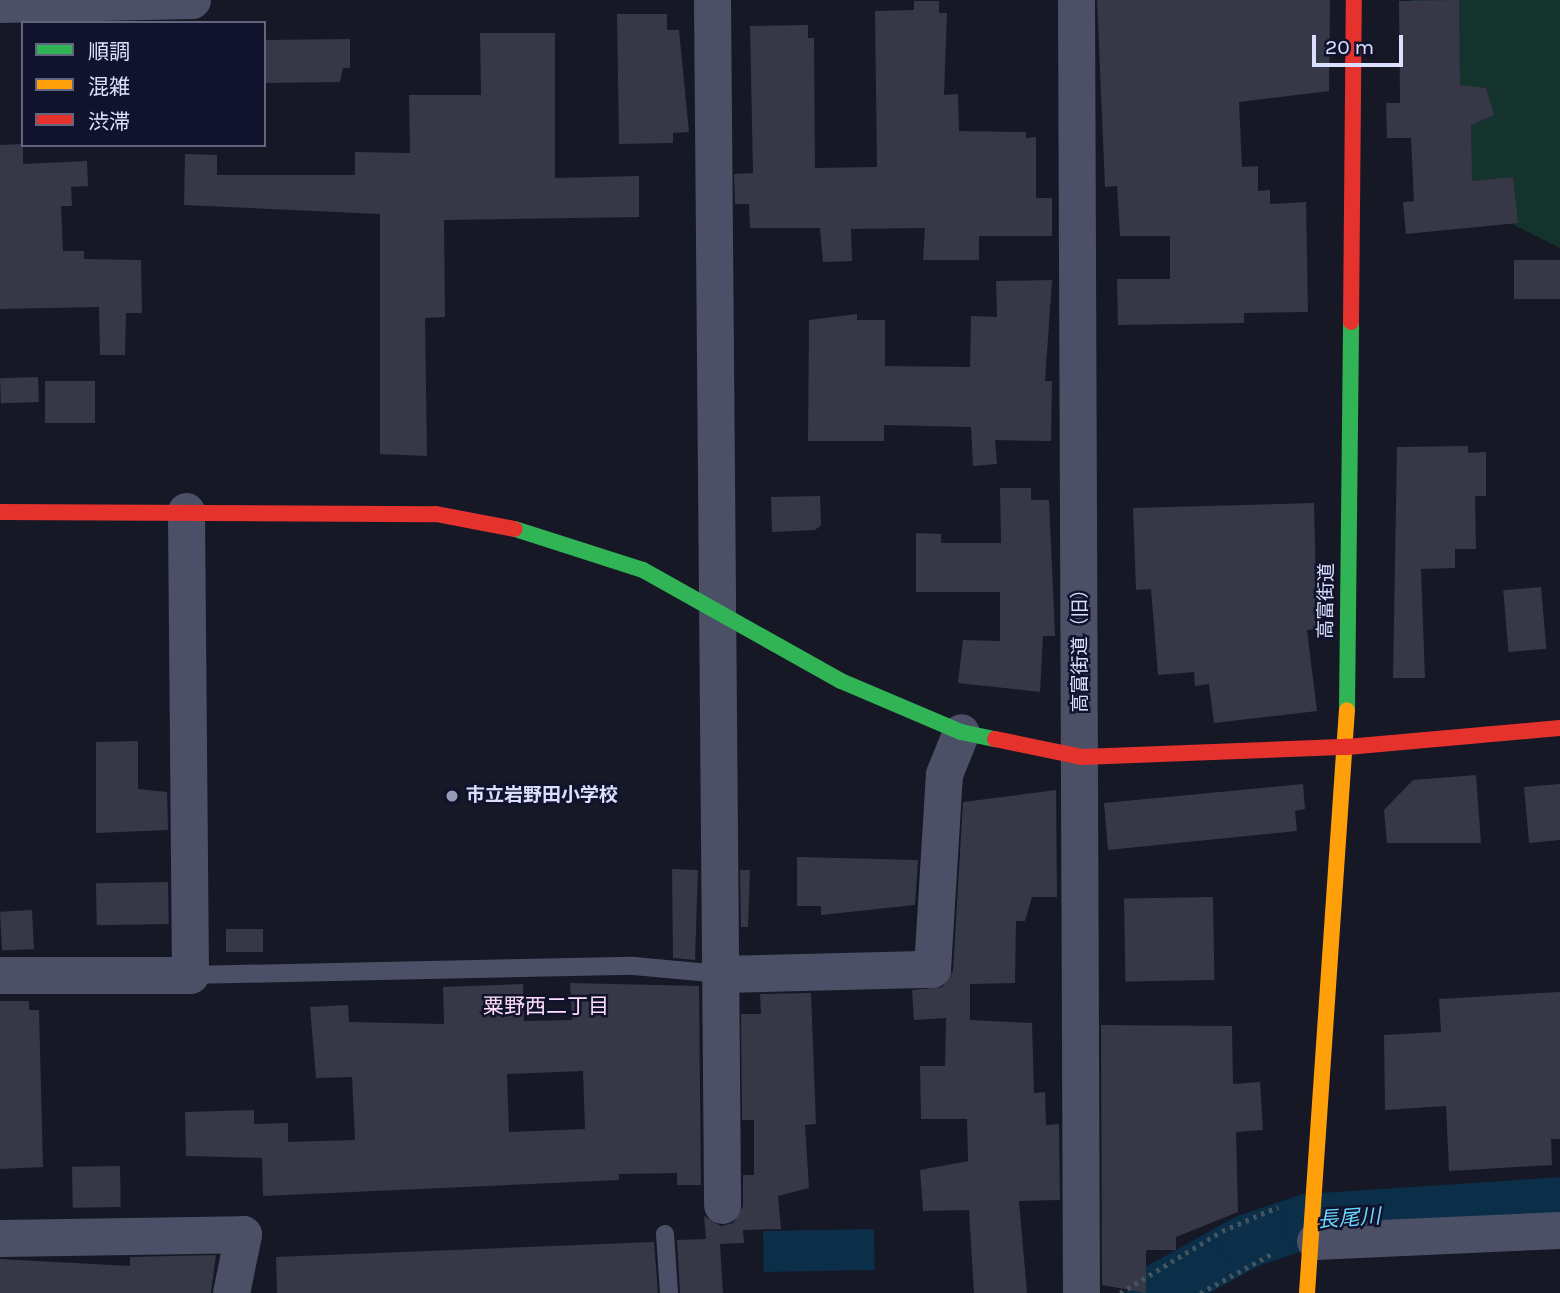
<!DOCTYPE html>
<html>
<head>
<meta charset="utf-8">
<style>
  body { margin:0 }
  #map { position:relative; width:1560px; height:1293px; overflow:hidden; background:#171826; font-family:Karla,"Noto Sans JP",sans-serif }
  div>[style] { position:absolute }
  .green>* { inset:0; background:#14332d }
  .water>* { inset:0; background:#0b2e49; transform-origin:0 0 }
  .river>* { height:54px; margin:-27px; padding:0 27px; transform-origin:27px; border-radius:27px; background:#0b2e49 }
  .building>* { inset:0; background:#363747; transform-origin:0 0 }
  .path>* { height:4.5px; margin-top:-2.25px; transform-origin:0; background:repeating-linear-gradient(90deg,#43545e 0 3.5px,transparent 0 8.5px) }
  .lane>* { height:18px; margin:-9px; padding:0 9px; transform-origin:9px; border-radius:9px; background:#4c5067 }
  .street>* { height:37px; margin:-18.5px; padding:0 18.5px; transform-origin:18.5px; border-radius:18.5px; background:#4c5067 }
  .fast>* { height:16px; margin:-8px; padding:0 8px; transform-origin:8px; border-radius:8px; background:#30b455 }
  .slow>* { height:16px; margin:-8px; padding:0 8px; transform-origin:8px; border-radius:8px; background:#ff9f0a }
  .jam>* { height:16px; margin:-8px; padding:0 8px; transform-origin:8px; border-radius:8px; background:#e5322d }
  .dots>* { width:19px; height:19px; translate:-50% -50%; box-sizing:border-box; border:4px solid #11122c; border-radius:50% }
  span { translate:-50% -50%; white-space:nowrap; text-align:center; line-height:1.15; -webkit-text-stroke:5px #11122c; paint-order:stroke }
  .street-label { font-size:19px; color:#dce0ff }
  .poi-label { font-size:19px; color:#dce0ff; font-weight:700 }
  .left { translate:0 -50%; text-align:left }
  .neighbourhood-label { font-size:21px; color:#ffdefa }
  .water-label { font-size:21px; color:#6ad9ff; font-style:italic }
  .legend { position:absolute; left:21px; top:21px; width:245px; height:126px; box-sizing:border-box; background:#11122c; border:2px solid #626480; margin:0; padding:9px 12px; list-style:none; font-size:21px; color:#dce0ff }
  .legend li { display:flex; align-items:center; gap:14px; height:35px }
  .legend b { width:35px; border:2px solid #626480 }
  .scale { position:absolute; left:1312px; top:35px; width:91px; height:32px; box-sizing:border-box; border:4px solid #dce0ff; border-top:0; padding-left:9px; font-size:21px; line-height:24px; white-space:nowrap; color:#dce0ff; -webkit-text-stroke:5px #11122c; paint-order:stroke }
</style>
</head>
<body>
<div id="map">
  <div class="green">
    <i style="clip-path:polygon(1410px 0,1560px 0,1560px 248px,1466px 201px)"></i>
  </div>
  <div class="water">
    <i style="left:874px;top:1229px;width:41px;height:111px;rotate:89deg"></i>
  </div>
  <div class="river">
    <i style="left:1154px;top:1293px;width:107px;rotate:-29deg"></i>
    <i style="left:1248px;top:1241px;width:62px;rotate:-18.7deg"></i>
    <i style="left:1307px;top:1221px;width:254px;rotate:-3.8deg"></i>
  </div>
  <div class="building">
    <i style="clip-path:polygon(1097px 0,1330px 0,1329px 91px,1239px 102px,1242px 167px,1258px 166px,1258px 191px,1270px 190px,1270px 204px,1306px 202px,1308px 312px,1244px 313px,1244px 323px,1118px 325px,1117px 279px,1170px 279px,1170px 236px,1120px 236px,1117px 186px,1105px 187px)"></i>
    <i style="clip-path:polygon(1459px 0,1460px 85px,1486px 88px,1494px 115px,1471px 125px,1472px 181px,1513px 177px,1518px 223px,1406px 234px,1403px 202px,1414px 201px,1411px 138px,1387px 138px,1386px 103px,1400px 103px,1399px 1px)"></i>
    <i style="clip-path:polygon(914px 1px,939px 1px,939px 13px,947px 13px,944px 95px,958px 94px,959px 131px,1026px 132px,1026px 138px,1036px 137px,1036px 198px,1052px 198px,1052px 236px,979px 236px,979px 260px,923px 260px,925px 228px,851px 229px,852px 261px,823px 262px,820px 228px,750px 228px,749px 204px,735px 204px,734px 174px,753px 173px,750px 26px,808px 25px,808px 38px,814px 38px,815px 168px,877px 167px,875px 11px,914px 10px)"></i>
    <i style="clip-path:polygon(617px 14px,667px 14px,667px 30px,679px 30px,689px 132px,673px 133px,673px 143px,619px 144px)"></i>
    <i style="clip-path:polygon(480px 33px,555px 33px,555px 178px,639px 176px,639px 217px,444px 220px,445px 317px,425px 318px,427px 456px,380px 454px,380px 214px,184px 205px,185px 154px,217px 155px,217px 175px,355px 175px,355px 152px,410px 153px,409px 95px,481px 95px)"></i>
    <i style="clip-path:polygon(350px 39px,350px 68px,343px 68px,340px 82px,264px 83px,264px 40px)"></i>
    <i style="clip-path:polygon(23px 144px,23px 164px,87px 161px,88px 186px,71px 187px,72px 206px,61px 206px,63px 251px,84px 251px,84px 259px,141px 260px,142px 313px,126px 313px,125px 355px,100px 355px,99px 307px,0 309px,0 145px)"></i>
    <i style="left:1560px;top:260px;width:39px;height:46px;rotate:90deg"></i>
    <i style="clip-path:polygon(1052px 280px,1045px 381px,1052px 381px,1051px 441px,995px 440px,997px 464px,973px 466px,971px 427px,884px 425px,884px 441px,808px 441px,809px 320px,857px 314px,857px 320px,885px 320px,885px 366px,970px 367px,971px 316px,997px 317px,996px 281px)"></i>
    <i style="left:38px;top:377px;width:25px;height:38px;rotate:88deg"></i>
    <i style="left:45px;top:381px;width:50px;height:42px"></i>
    <i style="clip-path:polygon(1468px 446px,1468px 453px,1486px 452px,1486px 496px,1475px 496px,1476px 549px,1455px 549px,1455px 568px,1421px 569px,1425px 678px,1393px 678px,1397px 447px)"></i>
    <i style="clip-path:polygon(1000px 488px,1031px 488px,1031px 500px,1049px 500px,1055px 636px,1043px 636px,1040px 692px,958px 683px,963px 640px,1000px 641px,1000px 592px,916px 592px,916px 533px,941px 534px,941px 543px,1001px 543px)"></i>
    <i style="clip-path:polygon(820px 496px,821px 525px,815px 530px,772px 532px,771px 497px)"></i>
    <i style="clip-path:polygon(1314px 503px,1317px 629px,1307px 630px,1317px 711px,1214px 723px,1209px 684px,1195px 686px,1194px 672px,1158px 675px,1151px 589px,1136px 590px,1133px 508px)"></i>
    <i style="left:1541px;top:587px;width:62px;height:38px;rotate:85deg"></i>
    <i style="clip-path:polygon(138px 741px,138px 789px,167px 792px,168px 830px,96px 833px,96px 742px)"></i>
    <i style="clip-path:polygon(1476px 775px,1481px 843px,1387px 843px,1384px 810px,1413px 780px)"></i>
    <i style="clip-path:polygon(1303px 784px,1305px 809px,1295px 811px,1297px 831px,1108px 850px,1104px 803px)"></i>
    <i style="clip-path:polygon(1560px 784px,1560px 840px,1529px 843px,1524px 787px)"></i>
    <i style="clip-path:polygon(1056px 790px,1057px 897px,1032px 897px,1025px 921px,1016px 921px,1015px 983px,970px 984px,970px 1020px,1032px 1023px,1034px 1093px,1045px 1092px,1046px 1125px,1059px 1124px,1060px 1200px,1019px 1201px,1027px 1293px,974px 1293px,969px 1210px,923px 1211px,920px 1170px,968px 1161px,967px 1119px,921px 1119px,920px 1066px,945px 1066px,946px 1018px,914px 1020px,912px 990px,942px 987px,953px 971px,963px 802px)"></i>
    <i style="clip-path:polygon(797px 857px,918px 860px,915px 905px,821px 915px,821px 906px,797px 906px)"></i>
    <i style="clip-path:polygon(672px 869px,698px 870px,695px 960px,673px 958px)"></i>
    <i style="clip-path:polygon(740px 870px,750px 870px,748px 927px,741px 927px)"></i>
    <i style="left:168px;top:882px;width:42px;height:72px;rotate:89deg"></i>
    <i style="left:1213px;top:897px;width:83px;height:89px;rotate:89deg"></i>
    <i style="left:32px;top:910px;width:39px;height:32px;rotate:87deg"></i>
    <i style="left:263px;top:929px;width:23px;height:37px;rotate:90deg"></i>
    <i style="clip-path:polygon(evenodd,570px 983px,699px 986px,701px 1185px,677px 1185px,677px 1173px,619px 1174px,619px 1180px,263px 1196px,262px 1158px,186px 1156px,185px 1112px,254px 1110px,254px 1124px,288px 1123px,288px 1142px,355px 1140px,352px 1077px,316px 1078px,310px 1007px,348px 1005px,349px 1022px,444px 1024px,443px 987px,523px 984px,524px 1021px,572px 1020px,570px 983px,583px 1071px,585px 1129px,509px 1132px,507px 1074px,583px 1071px)"></i>
    <i style="clip-path:polygon(1560px 992px,1560px 1139px,1551px 1139px,1552px 1165px,1449px 1171px,1446px 1106px,1385px 1110px,1384px 1035px,1441px 1032px,1439px 999px)"></i>
    <i style="clip-path:polygon(811px 993px,816px 1124px,805px 1125px,809px 1188px,778px 1196px,781px 1229px,743px 1230px,744px 1243px,720px 1244px,723px 1293px,680px 1293px,677px 1240px,706px 1239px,704px 1216px,721px 1226px,733px 1223px,743px 1206px,743px 1175px,754px 1175px,754px 1120px,742px 1120px,741px 1014px,761px 1014px,760px 994px)"></i>
    <i style="clip-path:polygon(0 1001px,29px 1001px,29px 1010px,39px 1010px,43px 1167px,0 1169px)"></i>
    <i style="clip-path:polygon(1101px 1025px,1232px 1026px,1233px 1084px,1260px 1082px,1263px 1130px,1236px 1132px,1238px 1212px,1176px 1237px,1176px 1250px,1146px 1250px,1146px 1293px,1102px 1285px)"></i>
    <i style="left:120px;top:1166px;width:41px;height:48px;rotate:89deg"></i>
    <i style="clip-path:polygon(654px 1242px,658px 1293px,277px 1293px,276px 1257px)"></i>
    <i style="clip-path:polygon(216px 1255px,211px 1293px,0 1293px,0 1259px,130px 1266px,130px 1257px)"></i>
  </div>
  <div class="path">
    <i style="left:1120px;top:1293px;width:119px;rotate:-31.3deg"></i>
    <i style="left:1222px;top:1231px;width:61px;rotate:-23.2deg"></i>
    <i style="left:1200px;top:1293px;width:85px;rotate:-28.7deg"></i>
  </div>
  <div class="lane">
    <i style="left:190px;top:975px;width:444px;rotate:-1.2deg"></i>
    <i style="left:634px;top:966px;width:87px;rotate:5.3deg"></i>
    <i style="left:665px;top:1234px;width:59px;rotate:86.1deg"></i>
  </div>
  <div class="street">
    <i style="left:712px;top:0;width:1205px;rotate:89.52deg"></i>
    <i style="left:1076px;top:0;width:1293px;rotate:89.78deg"></i>
    <i style="left:0;top:4px;width:192px;rotate:-1.2deg"></i>
    <i style="left:721px;top:974px;width:211px;rotate:-1.4deg"></i>
    <i style="left:932px;top:969px;width:195px;rotate:-86.5deg"></i>
    <i style="left:944px;top:774px;width:45px;rotate:-68deg"></i>
    <i style="left:0;top:975px;width:190px"></i>
    <i style="left:190px;top:975px;width:464px;rotate:-90.5deg"></i>
    <i style="left:0;top:1238px;width:243px;rotate:-0.9deg"></i>
    <i style="left:243px;top:1234px;width:60px;rotate:101.5deg"></i>
    <i style="left:1315px;top:1241px;width:245px;rotate:-2.6deg"></i>
  </div>
  <div class="fast">
    <i style="left:515px;top:529px;width:134px;rotate:17.8deg"></i>
    <i style="left:643px;top:570px;width:227px;rotate:29.3deg"></i>
    <i style="left:841px;top:681px;width:130px;rotate:23deg"></i>
    <i style="left:961px;top:732px;width:35px;rotate:12deg"></i>
    <i style="left:1347px;top:710px;width:388px;rotate:-89.4deg"></i>
  </div>
  <div class="slow">
    <i style="left:1307px;top:1293px;width:584px;rotate:-86.08deg"></i>
  </div>
  <div class="jam">
    <i style="left:1351px;top:322px;width:322px;rotate:-89.5deg"></i>
    <i style="left:0;top:512px;width:436px;rotate:0.3deg"></i>
    <i style="left:436px;top:514px;width:80px;rotate:10.8deg"></i>
    <i style="left:995px;top:739px;width:89px;rotate:11.7deg"></i>
    <i style="left:1082px;top:757px;width:265px;rotate:-2.2deg"></i>
    <i style="left:1347px;top:747px;width:214px;rotate:-5.1deg"></i>
  </div>
  <div class="dots">
    <i style="left:452px;top:796px;background:#979ab3"></i>
  </div>
  <div class="street-label">
    <span style="left:1327px;top:601px;rotate:-89deg">高富街道</span>
    <span style="left:1081px;top:646px;rotate:-90deg">高富街道（旧）</span>
  </div>
  <div class="poi-label">
    <span class="left" style="left:466px;top:796px">市立岩野田小学校</span>
  </div>
  <div class="neighbourhood-label">
    <span style="left:546px;top:1006px">粟野西二丁目</span>
  </div>
  <div class="water-label">
    <span style="left:1349px;top:1218px;rotate:-4deg">長尾川</span>
  </div>
  <ul class="legend">
  <li><b style="height:9px;background:#30b455"></b>順調</li>
  <li><b style="height:9px;background:#ff9f0a"></b>混雑</li>
  <li><b style="height:9px;background:#e5322d"></b>渋滞</li>
  </ul>
  <div class="scale">20 m</div>
</div>
</body>
</html>
